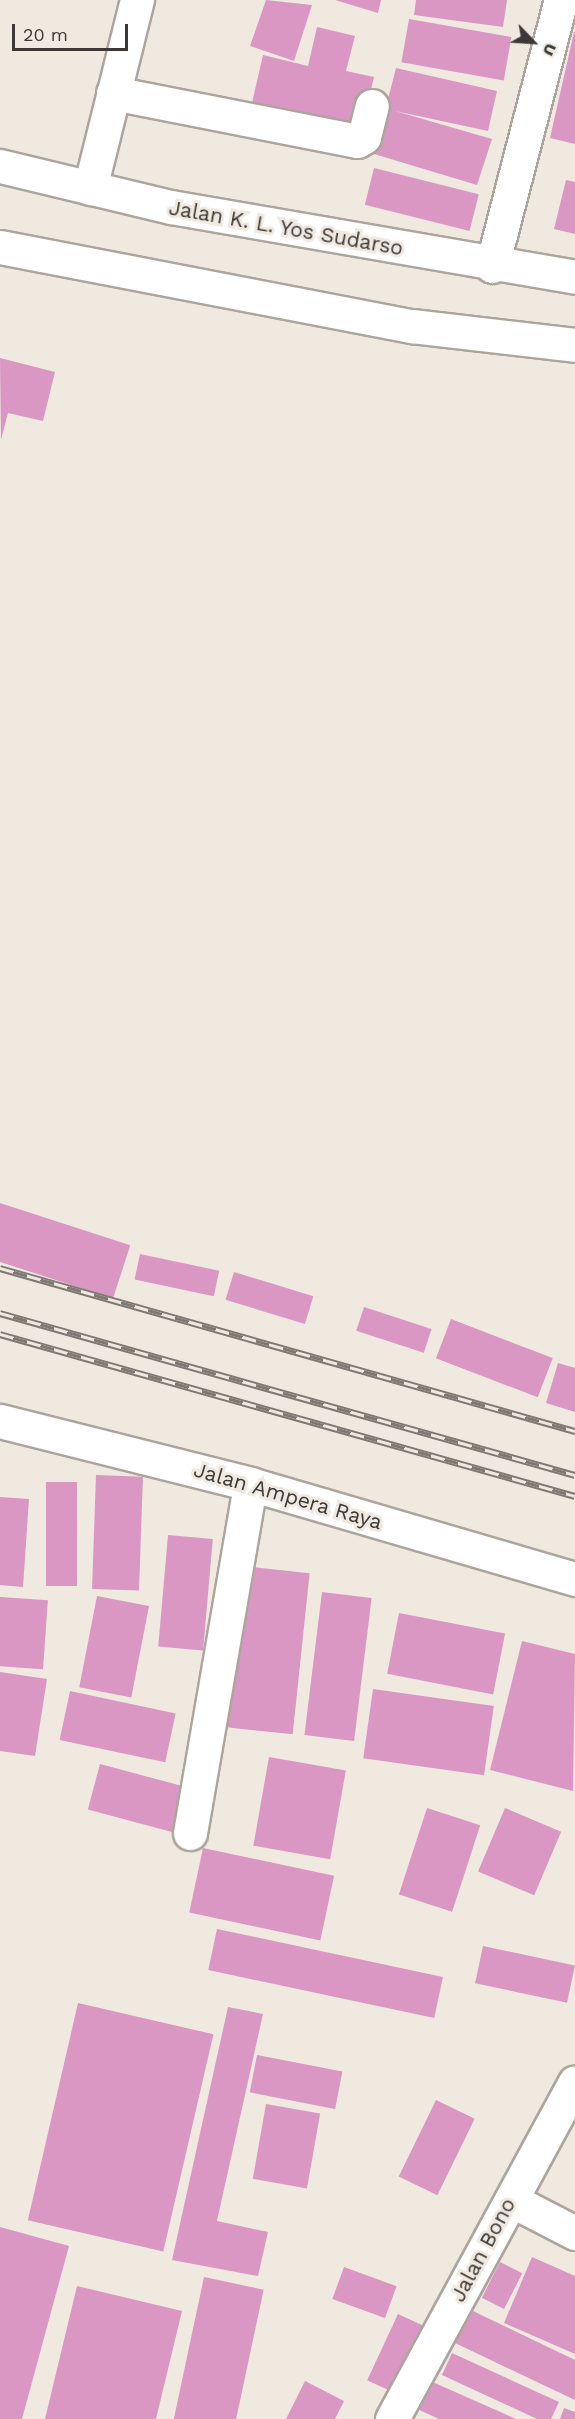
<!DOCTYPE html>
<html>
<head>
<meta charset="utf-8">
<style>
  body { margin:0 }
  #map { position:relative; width:575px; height:2419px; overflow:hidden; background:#f0e9e0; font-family:"Work Sans",sans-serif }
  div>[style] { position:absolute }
  .building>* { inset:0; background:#da97c4; transform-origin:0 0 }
  .roads { filter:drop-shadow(2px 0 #aca59d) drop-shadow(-2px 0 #aca59d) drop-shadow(0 2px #aca59d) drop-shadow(0 -2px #aca59d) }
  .minor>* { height:33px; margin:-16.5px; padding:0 16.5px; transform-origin:16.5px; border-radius:16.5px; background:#fff }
  .major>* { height:33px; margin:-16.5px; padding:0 16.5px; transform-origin:16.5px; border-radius:16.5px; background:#fff }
  .rail>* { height:7px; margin-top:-3.5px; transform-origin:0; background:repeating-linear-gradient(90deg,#f0e9e0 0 14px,#7e7974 0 28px); box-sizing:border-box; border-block:2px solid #7e7974 }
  span { translate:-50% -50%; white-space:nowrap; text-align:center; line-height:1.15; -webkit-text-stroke:6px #f0e9e0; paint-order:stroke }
  .street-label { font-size:21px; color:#3b3835 }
  .north { position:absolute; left:503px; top:12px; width:60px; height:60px; -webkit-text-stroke:4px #f0e9e0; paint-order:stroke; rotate:115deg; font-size:16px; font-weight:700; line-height:24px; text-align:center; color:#3b3835 }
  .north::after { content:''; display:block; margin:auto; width:21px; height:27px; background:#3b3835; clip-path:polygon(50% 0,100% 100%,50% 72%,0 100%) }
  .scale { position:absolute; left:12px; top:24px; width:116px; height:27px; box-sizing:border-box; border:3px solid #3b3835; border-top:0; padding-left:8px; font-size:18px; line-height:21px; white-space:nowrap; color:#3b3835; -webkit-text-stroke:4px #f0e9e0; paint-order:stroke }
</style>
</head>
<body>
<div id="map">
  <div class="building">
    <i style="clip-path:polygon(266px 0,312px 5px,294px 61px,250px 46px)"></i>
    <i style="clip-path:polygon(335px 0,381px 0,378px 13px)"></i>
    <i style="clip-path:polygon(416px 0,507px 0,503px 27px,414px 15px)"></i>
    <i style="left:409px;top:19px;width:104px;height:44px;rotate:10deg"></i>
    <i style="clip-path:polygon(317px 27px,355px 36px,346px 71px,374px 77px,362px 128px,252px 103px,263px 55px,308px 66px)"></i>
    <i style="clip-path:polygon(574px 32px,575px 32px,575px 144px,550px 138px)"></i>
    <i style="clip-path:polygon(396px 68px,497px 91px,488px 131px,395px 111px,492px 139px,477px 185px,374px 154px)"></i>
    <i style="left:374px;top:168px;width:108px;height:38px;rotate:14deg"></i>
    <i style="clip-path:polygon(566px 180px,575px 182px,575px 234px,554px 229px)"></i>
    <i style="clip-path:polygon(0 358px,55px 372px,43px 421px,8px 413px,1px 440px)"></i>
    <i style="left:0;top:1203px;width:137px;height:56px;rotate:18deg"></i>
    <i style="left:140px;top:1254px;width:81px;height:26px;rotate:12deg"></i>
    <i style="left:234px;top:1272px;width:83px;height:29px;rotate:17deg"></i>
    <i style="left:364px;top:1307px;width:71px;height:25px;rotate:18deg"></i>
    <i style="left:451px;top:1319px;width:109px;height:42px;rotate:21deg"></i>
    <i style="clip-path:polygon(558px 1363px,575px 1368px,575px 1412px,546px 1403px)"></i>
    <i style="left:96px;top:1475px;width:47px;height:114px;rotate:2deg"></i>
    <i style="left:46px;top:1482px;width:31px;height:104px"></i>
    <i style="clip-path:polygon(0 1497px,29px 1499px,23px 1587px,0 1585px)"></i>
    <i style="left:168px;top:1535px;width:45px;height:112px;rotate:5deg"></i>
    <i style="left:241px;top:1566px;width:69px;height:162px;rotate:6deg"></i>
    <i style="left:322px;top:1592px;width:50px;height:144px;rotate:7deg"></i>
    <i style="left:97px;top:1596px;width:53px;height:93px;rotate:11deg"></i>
    <i style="left:0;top:1597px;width:48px;height:69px;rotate:4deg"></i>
    <i style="left:399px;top:1613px;width:108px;height:62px;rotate:11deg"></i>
    <i style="clip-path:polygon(522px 1641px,575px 1654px,573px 1791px,490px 1770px)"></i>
    <i style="clip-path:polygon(0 1672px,47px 1679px,35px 1756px,0 1751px)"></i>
    <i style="left:373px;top:1689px;width:122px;height:70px;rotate:8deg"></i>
    <i style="left:70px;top:1691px;width:108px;height:50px;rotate:12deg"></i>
    <i style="left:269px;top:1757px;width:78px;height:90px;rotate:10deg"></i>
    <i style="left:100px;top:1764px;width:90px;height:47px;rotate:15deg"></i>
    <i style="left:427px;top:1808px;width:56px;height:91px;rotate:18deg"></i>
    <i style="left:505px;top:1808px;width:61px;height:69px;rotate:23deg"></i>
    <i style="left:203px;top:1848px;width:134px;height:66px;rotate:12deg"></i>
    <i style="left:217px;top:1929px;width:231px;height:42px;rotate:12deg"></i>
    <i style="left:483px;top:1946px;width:94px;height:38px;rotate:12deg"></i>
    <i style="left:78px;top:2003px;width:139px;height:223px;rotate:13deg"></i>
    <i style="clip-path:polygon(228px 2007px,263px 2014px,217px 2221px,268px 2232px,258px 2276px,172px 2260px)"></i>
    <i style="left:257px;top:2055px;width:87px;height:38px;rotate:11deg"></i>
    <i style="left:436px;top:2100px;width:43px;height:85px;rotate:26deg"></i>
    <i style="left:266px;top:2104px;width:55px;height:76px;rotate:10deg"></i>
    <i style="clip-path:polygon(0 2227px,69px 2246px,22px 2419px,0 2419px)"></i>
    <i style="clip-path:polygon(532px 2257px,575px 2276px,575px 2354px,504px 2323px)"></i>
    <i style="left:500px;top:2262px;width:25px;height:40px;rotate:27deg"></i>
    <i style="left:344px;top:2267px;width:56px;height:34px;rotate:20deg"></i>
    <i style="left:204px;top:2277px;width:61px;height:146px;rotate:12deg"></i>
    <i style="clip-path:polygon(77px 2286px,182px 2311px,156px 2419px,45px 2419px)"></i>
    <i style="clip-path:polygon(471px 2310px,575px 2360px,575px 2400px,455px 2343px)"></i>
    <i style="left:398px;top:2314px;width:31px;height:73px;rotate:25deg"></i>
    <i style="clip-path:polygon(452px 2353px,559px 2402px,551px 2419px,537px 2419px,442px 2375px)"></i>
    <i style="clip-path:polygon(428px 2380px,516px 2419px,439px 2419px,415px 2408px)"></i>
    <i style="clip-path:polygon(305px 2381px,344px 2401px,335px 2419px,286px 2419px)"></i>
    <i style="clip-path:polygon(564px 2408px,575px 2412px,575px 2419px,560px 2419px)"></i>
  </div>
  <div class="roads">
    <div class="minor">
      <i style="left:113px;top:93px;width:249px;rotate:11.1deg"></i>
      <i style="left:357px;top:141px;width:8px;rotate:-30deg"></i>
      <i style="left:364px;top:137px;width:32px;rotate:-76deg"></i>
      <i style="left:90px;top:188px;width:194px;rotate:-76deg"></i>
      <i style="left:492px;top:266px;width:275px;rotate:-75.5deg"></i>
      <i style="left:0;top:1421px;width:258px;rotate:14.1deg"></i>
      <i style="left:250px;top:1484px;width:339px;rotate:16.3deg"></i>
      <i style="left:190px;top:1833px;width:354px;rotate:-80.2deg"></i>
      <i style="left:511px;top:2200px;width:72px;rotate:27.3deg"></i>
      <i style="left:392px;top:2419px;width:383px;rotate:-61.5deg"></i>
    </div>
    <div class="major">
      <i style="left:0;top:166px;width:176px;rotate:13.5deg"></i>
      <i style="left:171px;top:207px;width:410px;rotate:9.8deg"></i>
      <i style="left:0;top:247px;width:420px;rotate:10.9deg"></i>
      <i style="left:412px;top:326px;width:164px;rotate:6.6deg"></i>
    </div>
  </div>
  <div class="rail">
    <i style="left:0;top:1268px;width:598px;rotate:15.83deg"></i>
    <i style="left:0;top:1313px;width:597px;rotate:15.73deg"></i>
    <i style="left:0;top:1334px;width:597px;rotate:15.73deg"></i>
  </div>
  <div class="street-label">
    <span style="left:286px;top:228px;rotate:10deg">Jalan K. L. Yos Sudarso</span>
    <span style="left:288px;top:1496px;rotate:16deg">Jalan Ampera Raya</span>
    <span style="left:483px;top:2250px;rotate:-62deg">Jalan Bono</span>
  </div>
  <div class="north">U</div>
  <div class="scale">20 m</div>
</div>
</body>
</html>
